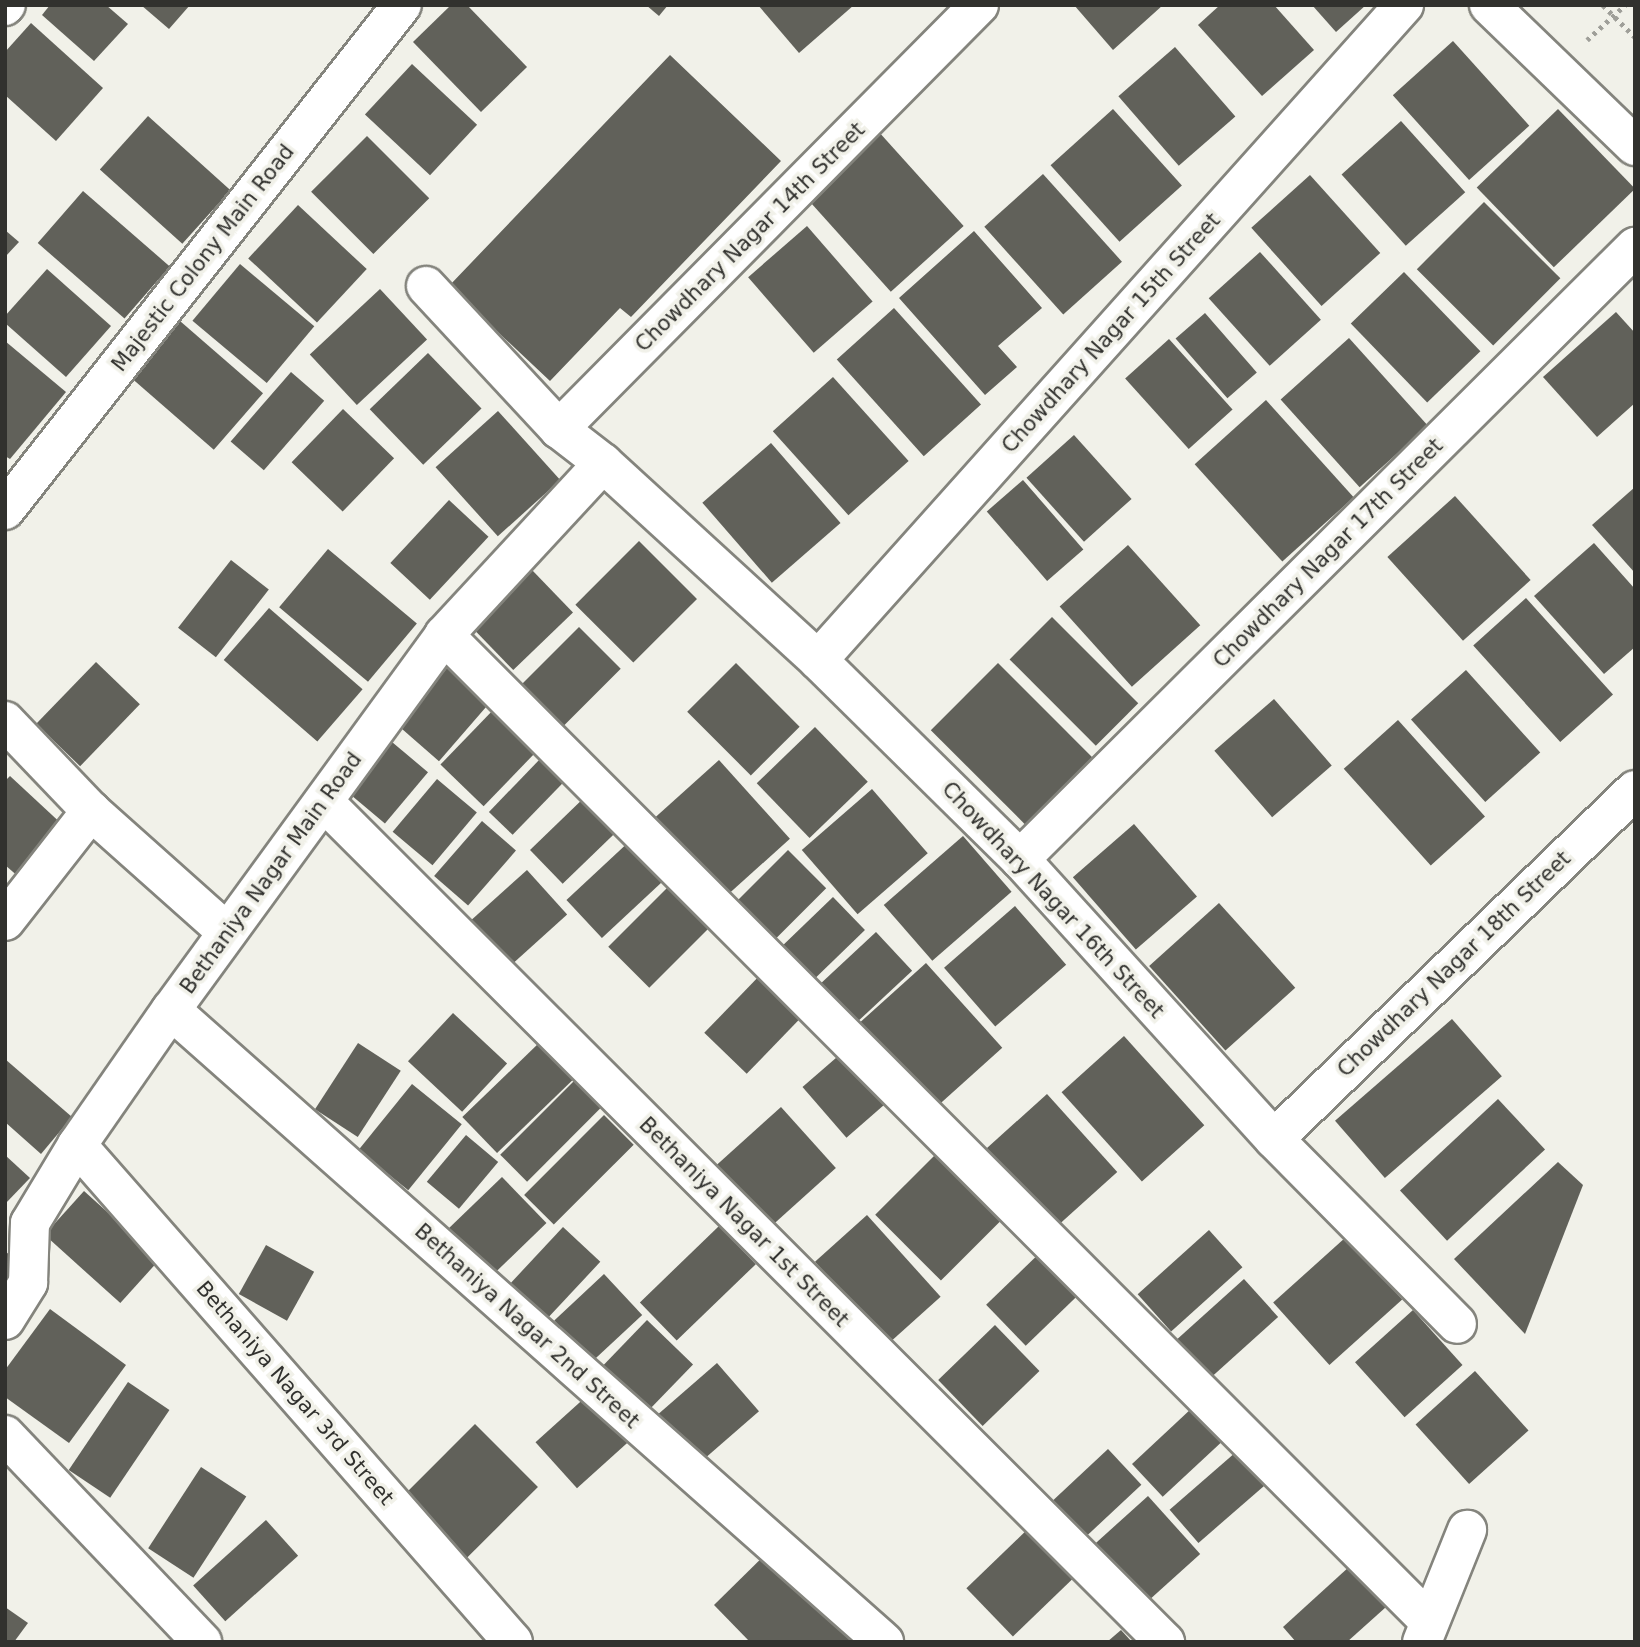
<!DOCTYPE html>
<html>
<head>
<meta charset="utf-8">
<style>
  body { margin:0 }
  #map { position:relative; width:1640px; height:1647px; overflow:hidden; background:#f1f1e9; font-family:"DejaVu Sans",sans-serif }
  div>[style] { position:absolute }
  .building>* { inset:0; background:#61615a; transform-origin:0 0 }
  .path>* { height:4.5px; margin-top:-2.25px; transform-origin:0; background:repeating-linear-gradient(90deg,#9f9f99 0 3.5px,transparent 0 8.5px) }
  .roads { filter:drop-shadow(2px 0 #84847d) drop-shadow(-2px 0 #84847d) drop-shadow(0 2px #84847d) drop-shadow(0 -2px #84847d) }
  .minor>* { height:38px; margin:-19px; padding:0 19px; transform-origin:19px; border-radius:19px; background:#fff }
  span { translate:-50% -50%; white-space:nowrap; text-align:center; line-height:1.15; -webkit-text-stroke:7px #f1f1e9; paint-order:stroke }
  .street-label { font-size:21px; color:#31312e }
  .frame { position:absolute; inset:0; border:7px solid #31312e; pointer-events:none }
</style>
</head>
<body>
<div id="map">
  <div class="building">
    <i style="clip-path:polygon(50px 5px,106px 5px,128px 24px,94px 61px,42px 15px)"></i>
    <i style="clip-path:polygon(141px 5px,190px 5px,169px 29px)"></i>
    <i style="clip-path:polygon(451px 5px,467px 5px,527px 67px,481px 112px,413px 42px)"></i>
    <i style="clip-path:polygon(646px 5px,668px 5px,659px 16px)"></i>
    <i style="clip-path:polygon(758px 5px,854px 5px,799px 53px)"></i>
    <i style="clip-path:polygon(1074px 5px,1163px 5px,1113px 50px)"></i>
    <i style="clip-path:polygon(1220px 5px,1274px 5px,1314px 50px,1262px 96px,1198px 25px)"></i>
    <i style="clip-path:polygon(1312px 5px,1366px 5px,1336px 32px)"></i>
    <i style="clip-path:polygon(31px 23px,103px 88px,56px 141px,5px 95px,5px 52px)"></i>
    <i style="left:1453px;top:41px;width:114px;height:81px;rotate:48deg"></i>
    <i style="left:1175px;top:47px;width:92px;height:75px;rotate:49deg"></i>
    <i style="clip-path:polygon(670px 55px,781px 161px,631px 317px,620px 308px,550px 381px,449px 286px)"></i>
    <i style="left:412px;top:64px;width:89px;height:69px;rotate:43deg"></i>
    <i style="left:1113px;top:109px;width:103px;height:84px;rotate:48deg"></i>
    <i style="left:1558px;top:109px;width:111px;height:113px;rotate:46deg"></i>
    <i style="left:148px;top:116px;width:111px;height:72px;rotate:42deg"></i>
    <i style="left:1401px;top:121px;width:96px;height:80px;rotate:48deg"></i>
    <i style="left:878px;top:131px;width:128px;height:98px;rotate:48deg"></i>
    <i style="left:367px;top:136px;width:88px;height:79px;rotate:45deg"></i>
    <i style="left:1043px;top:174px;width:118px;height:79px;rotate:48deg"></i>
    <i style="left:1310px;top:175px;width:105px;height:79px;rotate:48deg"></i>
    <i style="left:83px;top:191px;width:115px;height:69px;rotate:41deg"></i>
    <i style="left:1484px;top:202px;width:108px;height:95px;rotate:45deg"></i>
    <i style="left:298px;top:205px;width:94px;height:73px;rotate:43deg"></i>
    <i style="left:807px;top:226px;width:100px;height:78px;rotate:49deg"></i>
    <i style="clip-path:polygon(5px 230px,19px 242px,5px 257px)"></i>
    <i style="clip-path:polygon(974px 231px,1042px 308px,998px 346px,1017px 367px,985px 395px,899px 298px)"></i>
    <i style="left:1260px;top:252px;width:91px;height:69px;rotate:48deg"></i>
    <i style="left:240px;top:264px;width:97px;height:74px;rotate:40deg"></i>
    <i style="clip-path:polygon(47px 269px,111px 326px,66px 377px,5px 323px,5px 316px)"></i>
    <i style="left:1404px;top:272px;width:110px;height:74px;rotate:46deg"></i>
    <i style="left:380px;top:289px;width:69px;height:96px;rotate:47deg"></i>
    <i style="left:894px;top:308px;width:130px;height:77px;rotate:48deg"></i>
    <i style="clip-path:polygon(1616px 312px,1635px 333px,1635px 403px,1597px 437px,1543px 377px)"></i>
    <i style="left:1205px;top:313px;width:79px;height:39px;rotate:49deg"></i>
    <i style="left:180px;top:321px;width:110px;height:75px;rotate:41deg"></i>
    <i style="left:1349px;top:338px;width:118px;height:92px;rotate:48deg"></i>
    <i style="left:1169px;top:339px;width:95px;height:59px;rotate:48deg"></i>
    <i style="clip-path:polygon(5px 341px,66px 392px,10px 459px,5px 456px)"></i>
    <i style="left:428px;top:353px;width:77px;height:81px;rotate:46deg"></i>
    <i style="left:291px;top:372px;width:44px;height:92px;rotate:41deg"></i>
    <i style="left:833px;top:377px;width:113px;height:81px;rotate:48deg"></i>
    <i style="left:1266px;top:400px;width:131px;height:96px;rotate:48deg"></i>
    <i style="left:343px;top:409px;width:71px;height:74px;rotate:44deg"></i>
    <i style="left:498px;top:411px;width:93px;height:84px;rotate:48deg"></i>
    <i style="left:1074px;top:435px;width:86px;height:64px;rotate:48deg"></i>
    <i style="left:771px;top:443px;width:106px;height:91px;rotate:49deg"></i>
    <i style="left:1023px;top:480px;width:92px;height:48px;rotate:49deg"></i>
    <i style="clip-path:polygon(1635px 487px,1635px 573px,1592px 525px)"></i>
    <i style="left:1455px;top:496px;width:113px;height:91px;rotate:48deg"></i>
    <i style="left:449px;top:500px;width:54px;height:86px;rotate:43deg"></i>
    <i style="left:639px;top:541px;width:82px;height:90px;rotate:45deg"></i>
    <i style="clip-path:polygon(1594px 543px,1635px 589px,1635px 647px,1604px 674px,1534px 596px)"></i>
    <i style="left:1128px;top:545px;width:108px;height:92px;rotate:48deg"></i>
    <i style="left:328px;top:549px;width:116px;height:76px;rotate:40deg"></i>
    <i style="left:231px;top:560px;width:48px;height:86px;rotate:38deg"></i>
    <i style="left:532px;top:570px;width:59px;height:83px;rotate:46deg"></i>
    <i style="left:1526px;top:598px;width:130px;height:71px;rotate:48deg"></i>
    <i style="left:269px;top:608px;width:124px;height:69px;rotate:41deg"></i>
    <i style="left:1052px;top:617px;width:122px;height:60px;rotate:45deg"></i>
    <i style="left:579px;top:627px;width:59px;height:88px;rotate:45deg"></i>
    <i style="left:96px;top:662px;width:61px;height:86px;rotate:44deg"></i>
    <i style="left:736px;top:663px;width:90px;height:69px;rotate:45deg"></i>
    <i style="left:998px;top:663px;width:135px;height:95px;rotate:45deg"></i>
    <i style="left:448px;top:667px;width:55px;height:77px;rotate:41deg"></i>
    <i style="left:1466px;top:670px;width:111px;height:74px;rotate:48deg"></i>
    <i style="left:1274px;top:699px;width:88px;height:79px;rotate:49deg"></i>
    <i style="left:496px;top:707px;width:60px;height:80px;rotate:44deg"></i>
    <i style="left:1398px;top:720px;width:130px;height:73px;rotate:48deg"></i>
    <i style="left:815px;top:727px;width:76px;height:81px;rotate:46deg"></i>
    <i style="left:392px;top:742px;width:47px;height:67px;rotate:40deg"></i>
    <i style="left:541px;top:758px;width:33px;height:75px;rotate:44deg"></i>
    <i style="left:719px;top:760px;width:106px;height:86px;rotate:48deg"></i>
    <i style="clip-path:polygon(10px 776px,66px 828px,20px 878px,5px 865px,5px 781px)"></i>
    <i style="left:437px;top:779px;width:52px;height:69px;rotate:40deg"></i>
    <i style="left:872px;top:789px;width:85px;height:93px;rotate:49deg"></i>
    <i style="left:589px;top:793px;width:47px;height:82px;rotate:46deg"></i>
    <i style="left:482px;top:821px;width:45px;height:73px;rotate:41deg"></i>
    <i style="left:1134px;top:824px;width:96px;height:81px;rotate:49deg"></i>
    <i style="left:963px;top:836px;width:74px;height:105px;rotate:49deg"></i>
    <i style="left:633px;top:838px;width:52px;height:91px;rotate:47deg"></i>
    <i style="left:788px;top:850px;width:54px;height:76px;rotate:45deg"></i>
    <i style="left:527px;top:870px;width:60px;height:76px;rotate:48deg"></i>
    <i style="left:674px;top:881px;width:58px;height:93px;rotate:45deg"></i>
    <i style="left:833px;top:897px;width:46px;height:75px;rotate:46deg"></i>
    <i style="left:1219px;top:903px;width:114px;height:94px;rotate:48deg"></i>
    <i style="left:1015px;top:906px;width:78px;height:94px;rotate:49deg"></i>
    <i style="left:876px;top:932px;width:53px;height:76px;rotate:47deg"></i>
    <i style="left:926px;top:963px;width:114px;height:95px;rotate:48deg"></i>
    <i style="left:764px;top:971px;width:59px;height:86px;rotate:44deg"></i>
    <i style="left:453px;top:1013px;width:74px;height:66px;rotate:43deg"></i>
    <i style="left:1452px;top:1019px;width:76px;height:155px;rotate:49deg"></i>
    <i style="left:1124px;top:1036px;width:120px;height:84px;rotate:48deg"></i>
    <i style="left:540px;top:1042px;width:50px;height:108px;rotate:46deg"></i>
    <i style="left:358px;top:1043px;width:51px;height:79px;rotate:33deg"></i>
    <i style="left:844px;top:1051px;width:67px;height:55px;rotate:49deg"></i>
    <i style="clip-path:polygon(5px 1059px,72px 1117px,41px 1154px,5px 1122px)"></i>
    <i style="left:578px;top:1077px;width:38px;height:110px;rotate:45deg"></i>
    <i style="left:412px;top:1084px;width:64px;height:85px;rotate:39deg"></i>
    <i style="left:1047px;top:1094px;width:105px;height:93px;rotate:48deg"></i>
    <i style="left:1498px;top:1099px;width:69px;height:134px;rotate:47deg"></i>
    <i style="left:781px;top:1107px;width:82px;height:87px;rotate:48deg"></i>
    <i style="left:604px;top:1115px;width:42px;height:113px;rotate:45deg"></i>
    <i style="left:466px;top:1135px;width:42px;height:61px;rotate:40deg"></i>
    <i style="left:936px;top:1154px;width:93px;height:86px;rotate:45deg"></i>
    <i style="clip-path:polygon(5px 1155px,30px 1178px,5px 1204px)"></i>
    <i style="clip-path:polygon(1558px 1162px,1583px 1185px,1525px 1334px,1454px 1259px)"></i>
    <i style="left:502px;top:1177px;width:64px;height:84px;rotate:46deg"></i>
    <i style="left:84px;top:1191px;width:102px;height:59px;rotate:42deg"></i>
    <i style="left:867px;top:1215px;width:110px;height:70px;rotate:48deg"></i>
    <i style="left:719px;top:1226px;width:53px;height:110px;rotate:46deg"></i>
    <i style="left:563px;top:1227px;width:51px;height:90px;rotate:43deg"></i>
    <i style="left:1209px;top:1230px;width:50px;height:96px;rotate:48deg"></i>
    <i style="left:1346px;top:1237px;width:84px;height:98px;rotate:48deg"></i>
    <i style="left:266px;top:1245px;width:55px;height:56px;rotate:29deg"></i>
    <i style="left:1048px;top:1245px;width:57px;height:86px;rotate:46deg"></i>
    <i style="clip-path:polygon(5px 1251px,19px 1263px,5px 1279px)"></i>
    <i style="left:604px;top:1274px;width:56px;height:68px;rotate:47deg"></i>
    <i style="left:1244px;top:1279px;width:51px;height:93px;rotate:48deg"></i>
    <i style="clip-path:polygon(50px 1309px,126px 1365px,69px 1443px,5px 1397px,5px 1370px)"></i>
    <i style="left:1413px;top:1310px;width:74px;height:78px;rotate:48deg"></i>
    <i style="left:647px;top:1320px;width:64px;height:68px;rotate:44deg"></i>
    <i style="left:995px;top:1325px;width:64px;height:79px;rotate:46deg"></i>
    <i style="left:717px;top:1363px;width:64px;height:83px;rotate:49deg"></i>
    <i style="left:1475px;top:1371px;width:80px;height:80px;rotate:48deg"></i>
    <i style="left:128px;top:1382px;width:50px;height:106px;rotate:34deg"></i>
    <i style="left:589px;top:1394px;width:62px;height:72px;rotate:48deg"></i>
    <i style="left:1192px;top:1408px;width:45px;height:82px;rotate:47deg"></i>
    <i style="left:475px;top:1424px;width:89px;height:101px;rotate:45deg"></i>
    <i style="left:1108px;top:1449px;width:49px;height:75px;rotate:47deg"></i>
    <i style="left:1236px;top:1452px;width:44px;height:88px;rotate:49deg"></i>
    <i style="left:201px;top:1467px;width:54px;height:97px;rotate:33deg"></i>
    <i style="left:1148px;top:1496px;width:78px;height:72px;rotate:48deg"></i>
    <i style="left:266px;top:1520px;width:48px;height:98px;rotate:48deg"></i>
    <i style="left:1034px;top:1523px;width:67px;height:94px;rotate:46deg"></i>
    <i style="clip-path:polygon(772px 1548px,866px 1642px,750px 1642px,714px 1605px)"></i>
    <i style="clip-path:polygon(1350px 1566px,1386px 1607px,1347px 1642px,1296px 1642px,1283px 1627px)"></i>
    <i style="clip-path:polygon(5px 1607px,28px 1623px,14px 1642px,5px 1642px)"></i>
    <i style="clip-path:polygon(1121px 1630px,1132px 1642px,1107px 1642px)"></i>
  </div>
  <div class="path">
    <i style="left:1603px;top:5px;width:45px;rotate:45deg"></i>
    <i style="left:1587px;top:40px;width:52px;rotate:-42.6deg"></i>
  </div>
  <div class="roads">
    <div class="minor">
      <i style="left:979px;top:5px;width:597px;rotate:134.73deg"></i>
      <i style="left:559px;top:429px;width:56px;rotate:37.7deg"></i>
      <i style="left:603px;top:463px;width:292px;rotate:42.5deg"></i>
      <i style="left:818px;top:660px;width:284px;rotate:44.6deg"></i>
      <i style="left:1020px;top:859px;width:378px;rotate:47.8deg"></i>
      <i style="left:1274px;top:1139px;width:260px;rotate:45.3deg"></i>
      <i style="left:1489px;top:5px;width:203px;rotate:44deg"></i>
      <i style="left:5px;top:6px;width:1px;rotate:-45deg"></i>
      <i style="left:426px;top:286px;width:195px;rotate:47.1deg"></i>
      <i style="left:5px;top:510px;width:642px;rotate:-51.83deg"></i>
      <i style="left:444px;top:635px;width:1394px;rotate:45.03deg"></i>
      <i style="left:818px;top:660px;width:879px;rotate:-48.18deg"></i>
      <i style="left:5px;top:721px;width:124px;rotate:46.3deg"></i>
      <i style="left:91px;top:811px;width:182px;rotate:41.7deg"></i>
      <i style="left:324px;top:802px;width:1189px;rotate:44.97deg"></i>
      <i style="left:1020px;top:859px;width:868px;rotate:-44.86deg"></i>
      <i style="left:5px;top:921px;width:140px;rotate:-52deg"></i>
      <i style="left:171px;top:1010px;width:953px;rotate:41.55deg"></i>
      <i style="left:1274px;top:1139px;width:502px;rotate:-44.03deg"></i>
      <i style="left:77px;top:1145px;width:661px;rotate:48.74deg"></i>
      <i style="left:5px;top:1320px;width:44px;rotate:-58.1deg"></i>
      <i style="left:28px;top:1283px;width:60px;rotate:-88.1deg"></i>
      <i style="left:30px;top:1223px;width:91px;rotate:-58.9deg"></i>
      <i style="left:77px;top:1145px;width:165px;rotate:-55.2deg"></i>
      <i style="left:171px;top:1010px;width:464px;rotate:-53.9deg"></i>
      <i style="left:444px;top:635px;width:234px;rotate:-47.2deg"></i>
      <i style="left:5px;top:1435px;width:286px;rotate:46.4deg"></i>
      <i style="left:1422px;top:1642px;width:121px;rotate:-68.1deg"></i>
    </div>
  </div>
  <div class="street-label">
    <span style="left:750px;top:237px;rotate:-45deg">Chowdhary Nagar 14th Street</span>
    <span style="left:203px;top:258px;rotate:-52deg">Majestic Colony Main Road</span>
    <span style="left:1111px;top:333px;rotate:-48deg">Chowdhary Nagar 15th Street</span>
    <span style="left:1328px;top:553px;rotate:-45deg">Chowdhary Nagar 17th Street</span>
    <span style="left:271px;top:873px;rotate:-54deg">Bethaniya Nagar Main Road</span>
    <span style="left:1053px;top:900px;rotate:47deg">Chowdhary Nagar 16th Street</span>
    <span style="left:1454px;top:964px;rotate:-44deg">Chowdhary Nagar 18th Street</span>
    <span style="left:744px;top:1222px;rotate:45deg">Bethaniya Nagar 1st Street</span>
    <span style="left:527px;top:1326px;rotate:42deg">Bethaniya Nagar 2nd Street</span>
    <span style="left:295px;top:1393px;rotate:49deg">Bethaniya Nagar 3rd Street</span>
  </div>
  <div class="frame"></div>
</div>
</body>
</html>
